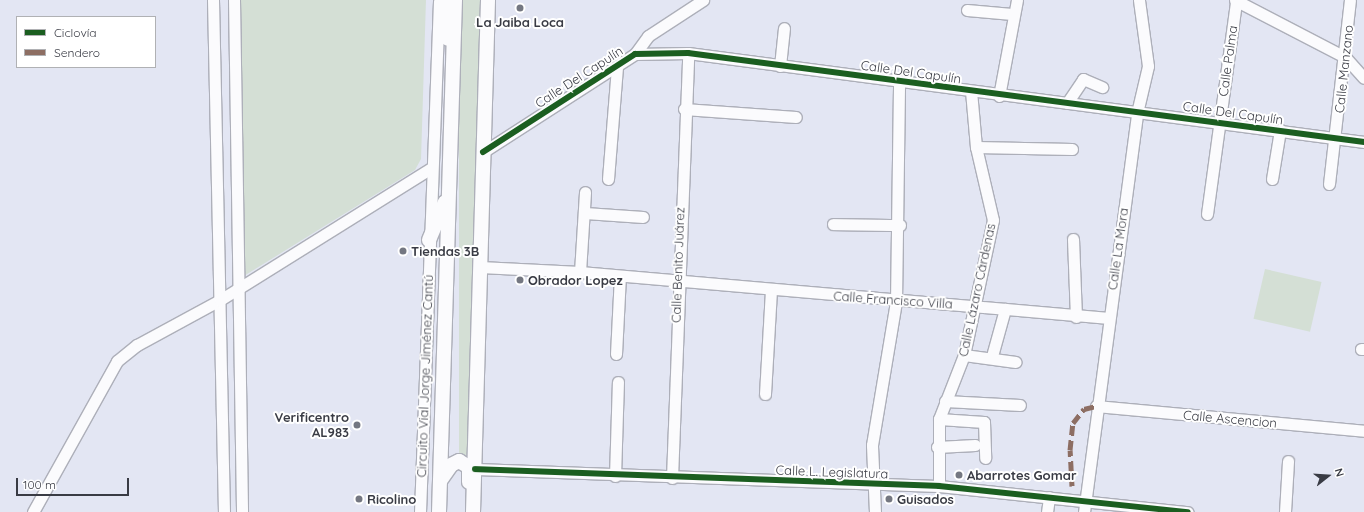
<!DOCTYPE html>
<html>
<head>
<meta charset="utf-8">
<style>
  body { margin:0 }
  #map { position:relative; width:1364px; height:512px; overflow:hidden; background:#e3e6f3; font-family:Quicksand,sans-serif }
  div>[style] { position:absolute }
  .green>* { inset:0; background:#d4dfd5; transform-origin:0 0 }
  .roads { filter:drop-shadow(1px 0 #adafb9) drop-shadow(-1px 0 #adafb9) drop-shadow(0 1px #adafb9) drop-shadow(0 -1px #adafb9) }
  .minor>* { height:11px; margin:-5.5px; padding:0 5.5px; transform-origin:5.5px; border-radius:5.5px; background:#fbfbfd }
  .major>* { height:14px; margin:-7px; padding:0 7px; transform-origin:7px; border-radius:7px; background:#fbfbfd }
  .quiet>* { height:5px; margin-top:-2.5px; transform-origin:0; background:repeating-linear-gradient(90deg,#8d6e63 0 10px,transparent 0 15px) }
  .cycleway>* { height:6px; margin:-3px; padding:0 3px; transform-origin:3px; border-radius:3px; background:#1b5e20 }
  .dots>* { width:11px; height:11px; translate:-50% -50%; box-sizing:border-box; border:2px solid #fff; border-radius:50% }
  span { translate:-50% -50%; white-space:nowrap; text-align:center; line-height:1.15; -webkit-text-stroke:4px #fff; paint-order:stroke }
  .poi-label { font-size:13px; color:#393b44; font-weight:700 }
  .left { translate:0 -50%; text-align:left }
  .right { translate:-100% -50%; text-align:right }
  .street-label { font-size:13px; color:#393b44 }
  .legend { position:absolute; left:16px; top:16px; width:140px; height:52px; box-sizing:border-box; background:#fff; border:1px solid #b0b1b4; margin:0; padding:5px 7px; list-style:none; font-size:12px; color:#393b44 }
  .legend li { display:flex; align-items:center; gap:8px; height:20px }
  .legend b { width:20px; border:1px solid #b0b1b4 }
  .north { position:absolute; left:1308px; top:456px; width:40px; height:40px; -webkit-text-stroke:3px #fff; paint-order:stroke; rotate:73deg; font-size:11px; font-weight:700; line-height:16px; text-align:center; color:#393b44 }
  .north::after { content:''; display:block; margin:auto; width:14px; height:18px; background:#393b44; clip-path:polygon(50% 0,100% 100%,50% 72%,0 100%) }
  .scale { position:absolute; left:16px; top:478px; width:113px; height:18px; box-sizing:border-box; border:2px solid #393b44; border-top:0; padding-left:5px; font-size:12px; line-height:14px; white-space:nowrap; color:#393b44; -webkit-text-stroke:3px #fff; paint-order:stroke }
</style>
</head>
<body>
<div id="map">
  <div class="green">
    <i style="clip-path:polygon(237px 0,426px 0,421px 159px,415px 170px,244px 276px)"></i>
    <i style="left:459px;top:0;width:22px;height:455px"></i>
    <i style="left:1265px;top:269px;width:58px;height:51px;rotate:13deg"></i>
  </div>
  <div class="roads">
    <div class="minor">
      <i style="left:213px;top:0;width:512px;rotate:88.77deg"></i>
      <i style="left:234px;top:0;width:512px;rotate:89.1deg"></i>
      <i style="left:1235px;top:0;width:124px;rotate:27.4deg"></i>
      <i style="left:1345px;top:57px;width:28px;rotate:48deg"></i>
      <i style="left:967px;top:10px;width:45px;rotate:5.1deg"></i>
      <i style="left:635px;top:54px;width:22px;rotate:-54deg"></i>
      <i style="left:648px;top:36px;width:66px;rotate:-33.2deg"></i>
      <i style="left:780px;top:66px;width:38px;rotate:-84deg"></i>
      <i style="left:999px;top:96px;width:98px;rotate:-79.4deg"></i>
      <i style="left:1067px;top:103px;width:29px;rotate:-56deg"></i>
      <i style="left:1083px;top:79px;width:21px;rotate:23deg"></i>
      <i style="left:684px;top:109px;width:112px;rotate:4.1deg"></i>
      <i style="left:976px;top:147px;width:96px;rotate:1.2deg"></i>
      <i style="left:483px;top:152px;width:181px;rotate:-32.8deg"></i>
      <i style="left:635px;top:54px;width:53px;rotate:-1.1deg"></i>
      <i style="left:688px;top:53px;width:682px;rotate:7.5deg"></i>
      <i style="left:608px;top:179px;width:112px;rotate:-85.4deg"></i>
      <i style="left:1272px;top:179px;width:50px;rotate:-80.7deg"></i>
      <i style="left:1329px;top:184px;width:185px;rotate:-83.5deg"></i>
      <i style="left:585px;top:213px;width:58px;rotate:3.9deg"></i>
      <i style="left:1207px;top:214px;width:215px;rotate:-82.2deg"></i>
      <i style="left:833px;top:224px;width:67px;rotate:0.9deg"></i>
      <i style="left:1073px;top:239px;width:78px;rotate:87.8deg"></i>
      <i style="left:480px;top:267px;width:100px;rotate:2.9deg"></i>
      <i style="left:580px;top:272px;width:531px;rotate:4.97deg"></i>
      <i style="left:580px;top:272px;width:80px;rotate:-86.4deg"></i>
      <i style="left:1361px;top:349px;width:3px"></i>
      <i style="left:616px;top:354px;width:78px;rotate:-87.1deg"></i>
      <i style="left:964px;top:355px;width:52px;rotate:7.7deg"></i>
      <i style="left:992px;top:356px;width:49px;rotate:-74.5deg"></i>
      <i style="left:765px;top:394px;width:104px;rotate:-86.7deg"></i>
      <i style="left:945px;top:401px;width:75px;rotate:3.1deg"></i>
      <i style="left:1096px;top:406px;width:269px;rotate:5.3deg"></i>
      <i style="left:939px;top:419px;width:45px;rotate:3.8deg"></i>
      <i style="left:984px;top:422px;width:36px;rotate:88deg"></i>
      <i style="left:937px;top:447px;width:38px;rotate:-3deg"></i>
      <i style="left:475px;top:469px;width:464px;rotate:2.1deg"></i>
      <i style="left:939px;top:486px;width:250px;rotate:6deg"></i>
      <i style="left:615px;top:476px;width:94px;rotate:-88.2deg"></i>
      <i style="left:672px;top:478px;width:425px;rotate:-87.8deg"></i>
      <i style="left:939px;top:486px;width:67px;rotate:-90deg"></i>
      <i style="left:939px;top:419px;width:69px;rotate:-68.7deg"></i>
      <i style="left:964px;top:355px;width:138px;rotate:-77.9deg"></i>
      <i style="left:993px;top:220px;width:75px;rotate:-103.1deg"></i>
      <i style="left:976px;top:147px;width:56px;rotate:-95.1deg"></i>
      <i style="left:33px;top:512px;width:173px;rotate:-60.9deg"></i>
      <i style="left:117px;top:361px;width:26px;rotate:-39deg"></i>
      <i style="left:137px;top:345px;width:94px;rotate:-28.5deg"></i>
      <i style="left:220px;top:300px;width:249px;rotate:-32deg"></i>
      <i style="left:420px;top:512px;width:511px;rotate:-87.87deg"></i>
      <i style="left:875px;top:512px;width:67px;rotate:-92.6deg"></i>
      <i style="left:872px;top:445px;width:145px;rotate:-80.5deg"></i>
      <i style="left:896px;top:302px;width:220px;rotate:-89.2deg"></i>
      <i style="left:1047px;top:512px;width:15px;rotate:-82deg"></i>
      <i style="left:1084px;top:512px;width:403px;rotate:-82.4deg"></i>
      <i style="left:1137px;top:113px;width:48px;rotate:-76.8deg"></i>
      <i style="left:1148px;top:66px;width:67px;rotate:-97.8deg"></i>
      <i style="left:1285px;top:512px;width:51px;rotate:-86.6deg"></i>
    </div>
    <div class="major">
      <i style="left:443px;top:0;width:39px;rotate:83deg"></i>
      <i style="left:429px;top:240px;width:41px;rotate:-67.2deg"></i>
      <i style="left:440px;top:481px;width:19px;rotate:-55deg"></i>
      <i style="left:451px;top:465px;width:9px;rotate:-27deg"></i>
      <i style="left:459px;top:461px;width:12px;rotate:31deg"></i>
      <i style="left:469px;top:467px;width:15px;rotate:90deg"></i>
      <i style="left:439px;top:512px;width:512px;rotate:-88.21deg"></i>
      <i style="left:473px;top:512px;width:512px;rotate:-88.32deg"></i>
    </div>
  </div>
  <div class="quiet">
    <i style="left:1072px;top:486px;width:36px;rotate:-93deg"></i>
    <i style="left:1070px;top:450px;width:27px;rotate:-84deg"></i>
    <i style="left:1073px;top:423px;width:18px;rotate:-52deg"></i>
    <i style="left:1084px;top:409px;width:12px;rotate:-14deg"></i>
  </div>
  <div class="cycleway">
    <i style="left:483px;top:152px;width:181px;rotate:-32.8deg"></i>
    <i style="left:635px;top:54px;width:53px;rotate:-1.1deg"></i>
    <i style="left:688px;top:53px;width:682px;rotate:7.5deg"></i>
    <i style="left:475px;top:469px;width:464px;rotate:2.1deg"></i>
    <i style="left:939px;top:486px;width:250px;rotate:6deg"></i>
  </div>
  <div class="dots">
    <i style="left:520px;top:8px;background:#747781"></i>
    <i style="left:403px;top:251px;background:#747781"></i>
    <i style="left:520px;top:280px;background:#747781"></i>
    <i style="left:357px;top:425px;background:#747781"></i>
    <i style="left:959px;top:475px;background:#747781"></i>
    <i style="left:359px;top:499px;background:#747781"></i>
    <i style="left:889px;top:499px;background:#747781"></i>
  </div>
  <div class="poi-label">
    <span style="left:520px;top:22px">La Jaiba Loca</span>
    <span class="left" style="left:411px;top:251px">Tiendas 3B</span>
    <span class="left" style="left:528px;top:280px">Obrador Lopez</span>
    <span class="right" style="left:349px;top:425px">Verificentro<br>AL983</span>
    <span class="left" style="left:967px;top:475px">Abarrotes Gomar</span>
    <span class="left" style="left:367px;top:499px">Ricolino</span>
    <span class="left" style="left:897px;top:499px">Guisados</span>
  </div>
  <div class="street-label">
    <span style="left:1228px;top:61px;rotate:-82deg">Calle Palma</span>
    <span style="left:1344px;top:69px;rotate:-84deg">Calle Manzano</span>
    <span style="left:911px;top:72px;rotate:8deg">Calle Del Capulín</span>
    <span style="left:579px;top:77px;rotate:-33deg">Calle Del Capulín</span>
    <span style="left:1233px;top:113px;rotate:8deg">Calle Del Capulín</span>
    <span style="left:1118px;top:249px;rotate:-82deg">Calle La Mora</span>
    <span style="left:678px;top:265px;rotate:-88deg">Calle Benito Juárez</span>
    <span style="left:977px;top:290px;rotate:-78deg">Calle Lázaro Cárdenas</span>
    <span style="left:893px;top:300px;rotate:4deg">Calle Francisco Villa</span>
    <span style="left:425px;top:376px;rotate:-88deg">Circuito Vial Jorge Jiménez Cantú</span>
    <span style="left:1230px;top:419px;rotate:5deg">Calle Ascencion</span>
    <span style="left:832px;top:472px;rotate:2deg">Calle L. Legislatura</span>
  </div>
  <ul class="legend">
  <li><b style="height:5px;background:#1b5e20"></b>Ciclovía</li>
  <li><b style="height:5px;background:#8d6e63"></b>Sendero</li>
  </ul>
  <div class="north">N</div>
  <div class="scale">100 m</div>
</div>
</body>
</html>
